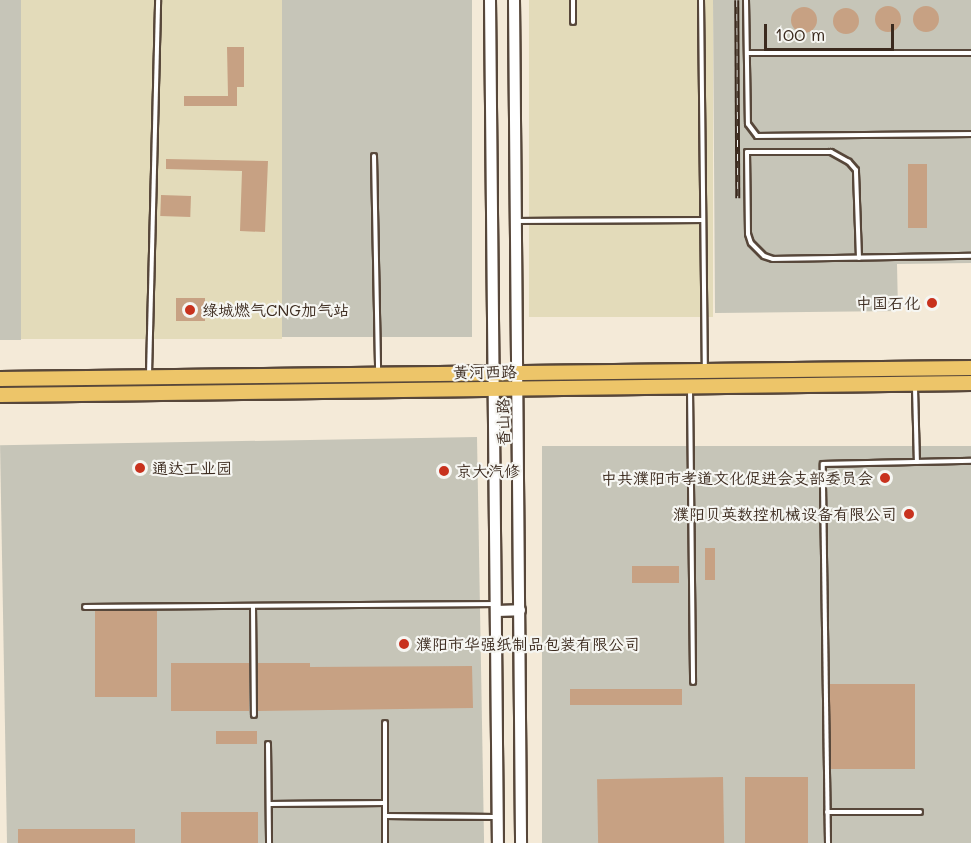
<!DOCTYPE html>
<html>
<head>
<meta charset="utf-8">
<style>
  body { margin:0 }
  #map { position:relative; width:971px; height:843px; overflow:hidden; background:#f4ead8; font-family:Mali,"LXGW WenKai TC",sans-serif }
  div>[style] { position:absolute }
  .built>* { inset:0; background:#e3dbba; transform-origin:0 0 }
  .industrial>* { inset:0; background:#c6c5b8; transform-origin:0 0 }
  .building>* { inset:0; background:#c7a183; transform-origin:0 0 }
  .round { border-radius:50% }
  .roads { filter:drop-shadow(2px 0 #57473a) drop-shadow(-2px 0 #57473a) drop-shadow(0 2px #57473a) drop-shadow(0 -2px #57473a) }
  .service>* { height:4px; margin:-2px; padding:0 2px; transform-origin:2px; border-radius:2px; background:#fff }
  .tertiary>* { height:10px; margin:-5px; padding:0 5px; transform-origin:5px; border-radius:5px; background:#fff }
  .primary>* { height:14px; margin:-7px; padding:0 7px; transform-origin:7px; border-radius:7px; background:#edc569 }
  .rail>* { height:4.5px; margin-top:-2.25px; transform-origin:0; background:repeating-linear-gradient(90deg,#f6f6f2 0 7px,#3b2a1e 0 14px); box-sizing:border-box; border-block:2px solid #3b2a1e }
  .dots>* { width:16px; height:16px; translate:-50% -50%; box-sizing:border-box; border:3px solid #f6f6f2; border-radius:50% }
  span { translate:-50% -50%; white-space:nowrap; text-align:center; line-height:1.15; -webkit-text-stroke:4.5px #f6f6f2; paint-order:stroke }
  .poi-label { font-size:16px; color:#3b2a1e }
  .right { translate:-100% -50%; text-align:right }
  .left { translate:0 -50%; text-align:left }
  .street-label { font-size:16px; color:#3b2a1e }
  .scale { position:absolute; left:764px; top:24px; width:130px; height:27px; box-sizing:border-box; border:3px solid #3b2a1e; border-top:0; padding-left:8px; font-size:18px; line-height:21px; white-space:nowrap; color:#3b2a1e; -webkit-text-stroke:4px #f6f6f2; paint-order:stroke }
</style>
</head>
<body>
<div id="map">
  <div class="built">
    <i style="left:21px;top:0;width:261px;height:339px"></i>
    <i style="left:529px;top:0;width:184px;height:317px"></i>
  </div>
  <div class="industrial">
    <i style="left:0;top:0;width:21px;height:340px"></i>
    <i style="left:282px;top:0;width:190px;height:337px"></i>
    <i style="clip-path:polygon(713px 0,971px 0,971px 263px,897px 264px,898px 311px,715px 313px)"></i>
    <i style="left:477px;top:437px;width:406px;height:477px;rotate:89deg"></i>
    <i style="left:971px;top:446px;width:397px;height:429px;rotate:90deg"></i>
  </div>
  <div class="building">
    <i class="round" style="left:913px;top:6px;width:26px;height:26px"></i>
    <i class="round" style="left:875px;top:6px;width:26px;height:26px"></i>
    <i class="round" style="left:791px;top:7px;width:26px;height:26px"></i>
    <i class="round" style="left:833px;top:8px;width:26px;height:26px"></i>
    <i style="clip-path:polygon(227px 47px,244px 47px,244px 87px,237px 87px,237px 106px,184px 106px,184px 96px,228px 96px)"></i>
    <i style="clip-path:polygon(166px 159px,268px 161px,265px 232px,240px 231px,242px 171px,166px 169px)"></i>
    <i style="left:908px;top:164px;width:19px;height:64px"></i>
    <i style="left:161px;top:195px;width:30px;height:21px;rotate:2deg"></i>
    <i style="left:176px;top:298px;width:29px;height:23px"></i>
    <i style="left:705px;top:548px;width:10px;height:32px"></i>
    <i style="left:679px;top:566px;width:17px;height:47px;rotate:90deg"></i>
    <i style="left:95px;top:611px;width:62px;height:86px"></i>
    <i style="left:171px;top:663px;width:78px;height:48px"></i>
    <i style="clip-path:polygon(258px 663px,310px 663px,310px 667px,472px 666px,473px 708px,258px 711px)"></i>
    <i style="left:830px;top:684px;width:85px;height:85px"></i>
    <i style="left:682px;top:689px;width:16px;height:112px;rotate:90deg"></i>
    <i style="left:257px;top:731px;width:13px;height:41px;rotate:90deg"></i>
    <i style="left:723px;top:777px;width:66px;height:126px;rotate:89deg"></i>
    <i style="left:745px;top:777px;width:63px;height:66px"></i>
    <i style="left:258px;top:812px;width:31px;height:77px;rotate:90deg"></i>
    <i style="left:18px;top:829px;width:117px;height:14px"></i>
  </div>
  <div class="roads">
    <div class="service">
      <i style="left:573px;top:0;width:22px;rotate:90deg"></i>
      <i style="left:701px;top:0;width:368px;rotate:89.4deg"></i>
      <i style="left:746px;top:0;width:124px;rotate:89.1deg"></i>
      <i style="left:748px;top:124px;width:15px;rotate:53deg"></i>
      <i style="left:757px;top:136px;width:214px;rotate:-0.5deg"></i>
      <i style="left:747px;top:53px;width:224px"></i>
      <i style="left:374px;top:156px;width:217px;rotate:88.9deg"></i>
      <i style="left:517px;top:221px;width:186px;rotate:-0.3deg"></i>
      <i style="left:859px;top:258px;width:88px;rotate:-92deg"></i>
      <i style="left:856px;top:170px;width:11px;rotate:-131deg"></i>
      <i style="left:849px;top:162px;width:21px;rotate:-151deg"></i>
      <i style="left:831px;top:152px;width:84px;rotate:180deg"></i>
      <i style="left:747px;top:152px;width:82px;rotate:89.3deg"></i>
      <i style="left:748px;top:234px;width:9px;rotate:72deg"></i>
      <i style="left:751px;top:243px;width:18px;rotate:45deg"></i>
      <i style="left:764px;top:256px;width:9px;rotate:18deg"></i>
      <i style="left:773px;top:259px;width:198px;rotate:-0.9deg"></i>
      <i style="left:149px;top:374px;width:374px;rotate:-88.6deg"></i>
      <i style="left:915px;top:388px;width:74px;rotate:88.5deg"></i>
      <i style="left:690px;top:389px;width:293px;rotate:89.4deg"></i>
      <i style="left:253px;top:606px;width:109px;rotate:89.5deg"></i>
      <i style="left:85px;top:607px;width:411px;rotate:-0.4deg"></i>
      <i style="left:385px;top:723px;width:120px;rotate:90deg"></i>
      <i style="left:268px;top:744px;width:99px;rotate:89.4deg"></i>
      <i style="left:269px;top:804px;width:116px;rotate:-0.5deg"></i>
      <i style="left:827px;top:812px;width:93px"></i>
      <i style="left:385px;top:816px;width:110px;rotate:0.5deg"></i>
      <i style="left:828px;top:843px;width:379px;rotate:-90.8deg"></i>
      <i style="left:823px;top:464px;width:148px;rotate:-1.2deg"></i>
    </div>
    <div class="tertiary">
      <i style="left:490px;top:0;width:843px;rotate:89.46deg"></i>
      <i style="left:514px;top:0;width:843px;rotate:89.52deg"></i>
      <i style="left:496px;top:611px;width:24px;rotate:-2deg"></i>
    </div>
    <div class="primary">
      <i style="left:0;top:379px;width:971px;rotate:-0.65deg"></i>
      <i style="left:0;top:395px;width:971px;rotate:-0.71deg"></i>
    </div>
  </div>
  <div class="rail">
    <i style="left:737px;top:0;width:198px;rotate:89.7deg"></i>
  </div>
  <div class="dots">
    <i style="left:932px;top:303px;background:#c8321e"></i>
    <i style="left:190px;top:310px;background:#c8321e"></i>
    <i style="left:140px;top:468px;background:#c8321e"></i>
    <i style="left:444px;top:471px;background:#c8321e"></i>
    <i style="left:885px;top:478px;background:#c8321e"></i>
    <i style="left:909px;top:514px;background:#c8321e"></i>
    <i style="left:404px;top:644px;background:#c8321e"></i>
  </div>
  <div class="poi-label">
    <span class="right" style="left:920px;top:303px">中国石化</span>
    <span class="left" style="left:202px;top:310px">绿城燃气CNG加气站</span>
    <span class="left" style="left:152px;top:468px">通达工业园</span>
    <span class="left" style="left:456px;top:471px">京大汽修</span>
    <span class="right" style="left:873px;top:478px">中共濮阳市孝道文化促进会支部委员会</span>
    <span class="right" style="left:897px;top:514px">濮阳贝英数控机械设备有限公司</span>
    <span class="left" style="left:416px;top:644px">濮阳市华强纸制品包装有限公司</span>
  </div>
  <div class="street-label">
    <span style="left:485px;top:372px;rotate:-1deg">黄河西路</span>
    <span style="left:503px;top:422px;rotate:-91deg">香山路</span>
  </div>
  <div class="scale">100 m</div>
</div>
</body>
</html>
